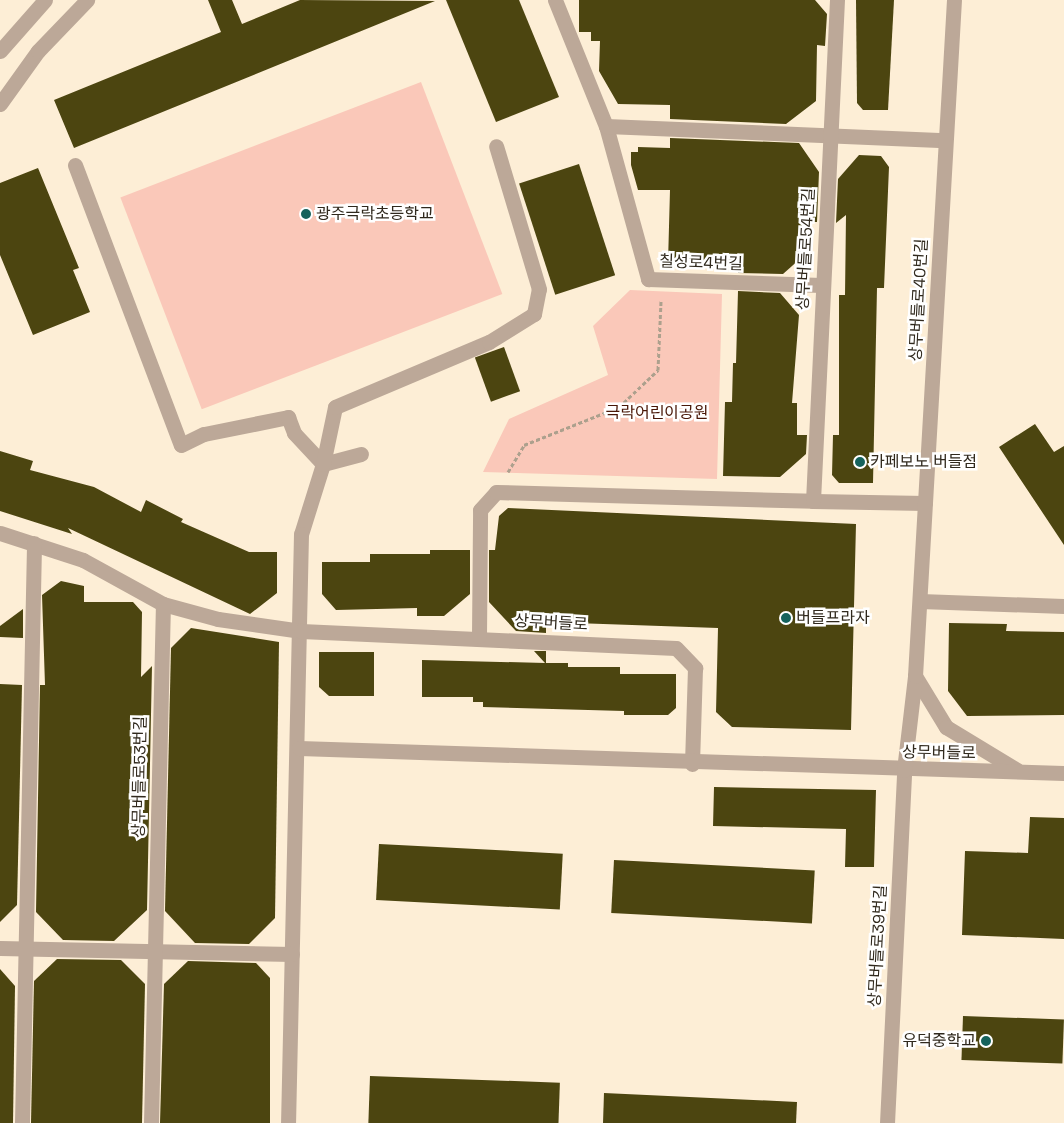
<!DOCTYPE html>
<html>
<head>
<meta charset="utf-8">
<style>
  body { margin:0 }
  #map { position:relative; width:1064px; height:1123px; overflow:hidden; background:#fdeed6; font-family:"Space Grotesk","Noto Sans KR",sans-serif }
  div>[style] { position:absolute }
  .green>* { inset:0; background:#fac8b9; transform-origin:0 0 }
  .building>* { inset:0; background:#4c4510; transform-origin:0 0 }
  .path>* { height:3px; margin-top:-1.5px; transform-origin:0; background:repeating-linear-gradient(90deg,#aca08d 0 4px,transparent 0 6.5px) }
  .minor>* { height:15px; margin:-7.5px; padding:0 7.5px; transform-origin:7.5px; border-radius:7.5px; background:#bca898 }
  .dots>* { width:14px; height:14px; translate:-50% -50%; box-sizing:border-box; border:2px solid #fff; border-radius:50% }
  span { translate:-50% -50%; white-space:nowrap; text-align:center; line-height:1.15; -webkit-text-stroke:5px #fff; paint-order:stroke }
  .poi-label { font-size:16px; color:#30291d }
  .left { translate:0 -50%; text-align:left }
  .right { translate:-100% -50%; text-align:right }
  .street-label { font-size:16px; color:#30291d }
  .park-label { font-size:16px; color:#491707 }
</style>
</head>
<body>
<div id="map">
  <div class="green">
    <i style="left:421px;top:82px;width:227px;height:322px;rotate:69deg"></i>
    <i style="clip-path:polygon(630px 290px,722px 294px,717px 479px,483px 472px,509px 419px,608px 375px,593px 326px)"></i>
  </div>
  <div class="building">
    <i style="clip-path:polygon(208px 0,232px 0,242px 24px,300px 0,435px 1px,74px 148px,54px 100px,221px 32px)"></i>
    <i style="clip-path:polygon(446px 0,519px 0,559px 97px,496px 122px)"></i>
    <i style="clip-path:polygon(579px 0,815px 0,827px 14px,825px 46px,817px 45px,816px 101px,786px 124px,670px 119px,670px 105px,618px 104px,599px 71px,600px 41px,591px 41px,591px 32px,579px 32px)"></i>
    <i style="clip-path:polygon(856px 0,894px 0,888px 110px,863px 110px,857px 103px)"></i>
    <i style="clip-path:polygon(670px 138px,799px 143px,819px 172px,817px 222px,802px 222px,801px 258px,783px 274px,738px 273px,738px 264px,668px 263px,670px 190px,638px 190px,631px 165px,631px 152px,638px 152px,638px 147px,670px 148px)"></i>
    <i style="clip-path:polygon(859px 155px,881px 156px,889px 167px,884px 288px,877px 288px,873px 483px,839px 483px,832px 475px,833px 435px,839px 435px,839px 295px,845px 295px,846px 215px,836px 223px,838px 179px)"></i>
    <i style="left:579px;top:164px;width:117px;height:63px;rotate:72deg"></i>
    <i style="clip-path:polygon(38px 168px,79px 268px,73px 270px,90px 312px,33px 335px,0 255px,0 183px)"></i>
    <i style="clip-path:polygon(738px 291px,780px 293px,799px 315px,792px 403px,797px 403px,797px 435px,807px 435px,806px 454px,780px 477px,723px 476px,725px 402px,732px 402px,733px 363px,736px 363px)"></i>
    <i style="left:504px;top:347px;width:47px;height:31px;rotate:70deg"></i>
    <i style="clip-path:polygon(1035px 424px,1054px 452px,1064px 446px,1064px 545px,999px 447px)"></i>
    <i style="clip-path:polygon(0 451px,33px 461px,30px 470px,94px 487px,141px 512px,146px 500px,183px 519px,181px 522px,249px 552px,277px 552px,277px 593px,250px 614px,68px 528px,72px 534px,0 511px)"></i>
    <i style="clip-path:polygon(508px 508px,856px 524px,851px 730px,732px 727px,716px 712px,718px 628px,546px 622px,546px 633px,516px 631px,489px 602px,489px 550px,495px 550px,499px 516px)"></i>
    <i style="clip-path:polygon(430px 550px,470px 550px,470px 594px,444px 616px,417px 616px,417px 608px,336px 610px,322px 594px,322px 562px,370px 562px,370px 554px,430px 554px)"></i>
    <i style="clip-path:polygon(61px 581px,84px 586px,84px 602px,133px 602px,142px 612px,141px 677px,152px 666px,147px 910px,114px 941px,63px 940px,36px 912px,40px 685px,45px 685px,42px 595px)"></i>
    <i style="clip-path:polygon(23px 609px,23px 638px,0 637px,0 626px)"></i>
    <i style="clip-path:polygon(949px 623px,1007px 624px,1006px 631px,1064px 632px,1064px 715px,967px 716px,948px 691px)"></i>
    <i style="clip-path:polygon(191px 628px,279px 642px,275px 918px,249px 944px,195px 943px,165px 911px,171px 648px)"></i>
    <i style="clip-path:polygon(534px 651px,546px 651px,546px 663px,568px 663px,568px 667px,620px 667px,620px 674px,676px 674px,676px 708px,668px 715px,624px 715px,624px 711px,483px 707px,483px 702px,473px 702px,473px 697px,422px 697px,422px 660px,545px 663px)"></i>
    <i style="clip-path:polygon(319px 652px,374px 652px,374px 696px,329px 696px,319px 687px)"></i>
    <i style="clip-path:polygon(0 684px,22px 685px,17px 905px,0 922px)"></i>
    <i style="clip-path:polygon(714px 787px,876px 790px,874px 867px,845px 867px,846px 829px,713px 826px)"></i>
    <i style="clip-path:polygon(1030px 817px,1064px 818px,1064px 939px,962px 935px,965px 851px,1028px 853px)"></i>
    <i style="left:379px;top:844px;width:184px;height:56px;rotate:3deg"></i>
    <i style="left:614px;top:860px;width:201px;height:53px;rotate:3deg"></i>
    <i style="clip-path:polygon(57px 959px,121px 960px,145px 984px,142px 1123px,31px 1123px,34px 981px)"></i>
    <i style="clip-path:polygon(188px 961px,256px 963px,270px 978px,270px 1123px,160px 1123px,164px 984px)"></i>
    <i style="clip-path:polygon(0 969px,15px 986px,13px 1123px,0 1123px)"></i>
    <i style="left:963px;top:1016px;width:101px;height:44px;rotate:2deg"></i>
    <i style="left:370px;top:1076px;width:190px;height:47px;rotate:2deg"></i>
    <i style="clip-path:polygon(604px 1093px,797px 1102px,796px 1123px,603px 1123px)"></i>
  </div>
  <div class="path">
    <i style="left:508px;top:472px;width:31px;rotate:-59deg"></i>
    <i style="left:524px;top:445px;width:102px;rotate:-21.8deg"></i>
    <i style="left:619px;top:407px;width:54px;rotate:-43.5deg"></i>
    <i style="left:658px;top:370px;width:69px;rotate:-87.5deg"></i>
  </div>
  <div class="minor">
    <i style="left:555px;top:0;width:136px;rotate:68deg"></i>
    <i style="left:606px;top:126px;width:159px;rotate:74.6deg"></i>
    <i style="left:648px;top:279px;width:173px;rotate:2deg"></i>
    <i style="left:0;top:51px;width:68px;rotate:-48.6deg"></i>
    <i style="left:0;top:104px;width:65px;rotate:-54.4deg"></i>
    <i style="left:38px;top:51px;width:71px;rotate:-46.1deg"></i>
    <i style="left:606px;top:126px;width:339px;rotate:2.4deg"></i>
    <i style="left:75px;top:165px;width:299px;rotate:69.3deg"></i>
    <i style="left:181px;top:445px;width:25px;rotate:-26deg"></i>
    <i style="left:204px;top:434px;width:86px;rotate:-11.4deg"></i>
    <i style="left:288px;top:417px;width:17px;rotate:69deg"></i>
    <i style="left:294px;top:433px;width:42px;rotate:46.9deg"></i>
    <i style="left:323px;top:464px;width:73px;rotate:107.4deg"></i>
    <i style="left:301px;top:534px;width:589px;rotate:91.26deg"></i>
    <i style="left:361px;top:454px;width:39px;rotate:165deg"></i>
    <i style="left:323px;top:464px;width:58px;rotate:-78.1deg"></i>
    <i style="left:335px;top:407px;width:167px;rotate:-22.9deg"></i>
    <i style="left:489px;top:342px;width:53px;rotate:-31.9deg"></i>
    <i style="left:534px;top:314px;width:25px;rotate:-79deg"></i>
    <i style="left:539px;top:289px;width:149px;rotate:-106.7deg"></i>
    <i style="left:813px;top:501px;width:112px;rotate:1deg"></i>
    <i style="left:0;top:533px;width:87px;rotate:18deg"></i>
    <i style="left:83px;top:560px;width:91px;rotate:28.8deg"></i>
    <i style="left:163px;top:604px;width:57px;rotate:15.3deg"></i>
    <i style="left:218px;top:619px;width:84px;rotate:8.2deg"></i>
    <i style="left:301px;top:631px;width:375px;rotate:2.6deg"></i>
    <i style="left:676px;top:648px;width:28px;rotate:46deg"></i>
    <i style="left:695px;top:668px;width:96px;rotate:91.8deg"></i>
    <i style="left:920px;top:601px;width:144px;rotate:2deg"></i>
    <i style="left:479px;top:636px;width:126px;rotate:-89.5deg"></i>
    <i style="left:480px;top:510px;width:24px;rotate:-48deg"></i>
    <i style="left:496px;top:492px;width:317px;rotate:1.6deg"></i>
    <i style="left:813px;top:501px;width:502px;rotate:-87.26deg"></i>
    <i style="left:915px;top:676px;width:60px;rotate:58.7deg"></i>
    <i style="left:946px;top:727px;width:83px;rotate:31.2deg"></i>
    <i style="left:299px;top:748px;width:765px;rotate:1.87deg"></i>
    <i style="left:0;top:948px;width:292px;rotate:1.2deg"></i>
    <i style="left:22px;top:1123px;width:580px;rotate:-88.81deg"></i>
    <i style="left:151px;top:1123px;width:519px;rotate:-88.68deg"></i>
    <i style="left:887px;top:1123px;width:353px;rotate:-87.2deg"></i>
    <i style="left:904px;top:770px;width:95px;rotate:-83.3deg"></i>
    <i style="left:915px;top:676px;width:677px;rotate:-86.7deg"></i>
  </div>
  <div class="dots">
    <i style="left:306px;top:214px;background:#15625c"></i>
    <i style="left:860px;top:462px;background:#15625c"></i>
    <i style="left:786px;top:618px;background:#15625c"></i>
    <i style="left:986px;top:1041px;background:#15625c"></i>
  </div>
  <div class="poi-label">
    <span class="left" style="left:316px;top:214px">광주극락초등학교</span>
    <span class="left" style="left:870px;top:462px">카페보노 버들점</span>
    <span class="left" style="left:796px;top:618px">버들프라자</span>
    <span class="right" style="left:976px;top:1041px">유덕중학교</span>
  </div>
  <div class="street-label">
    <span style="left:806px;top:249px;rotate:-87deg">상무버들로54번길</span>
    <span style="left:701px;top:263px;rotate:2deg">칠성로4번길</span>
    <span style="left:919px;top:300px;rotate:-87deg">상무버들로40번길</span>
    <span style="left:551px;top:623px;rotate:3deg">상무버들로</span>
    <span style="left:939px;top:753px;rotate:1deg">상무버들로</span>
    <span style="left:140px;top:777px;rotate:-89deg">상무버들로53번길</span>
    <span style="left:878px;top:946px;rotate:-87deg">상무버들로39번길</span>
  </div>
  <div class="park-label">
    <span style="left:657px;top:413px">극락어린이공원</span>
  </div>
</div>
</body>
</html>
